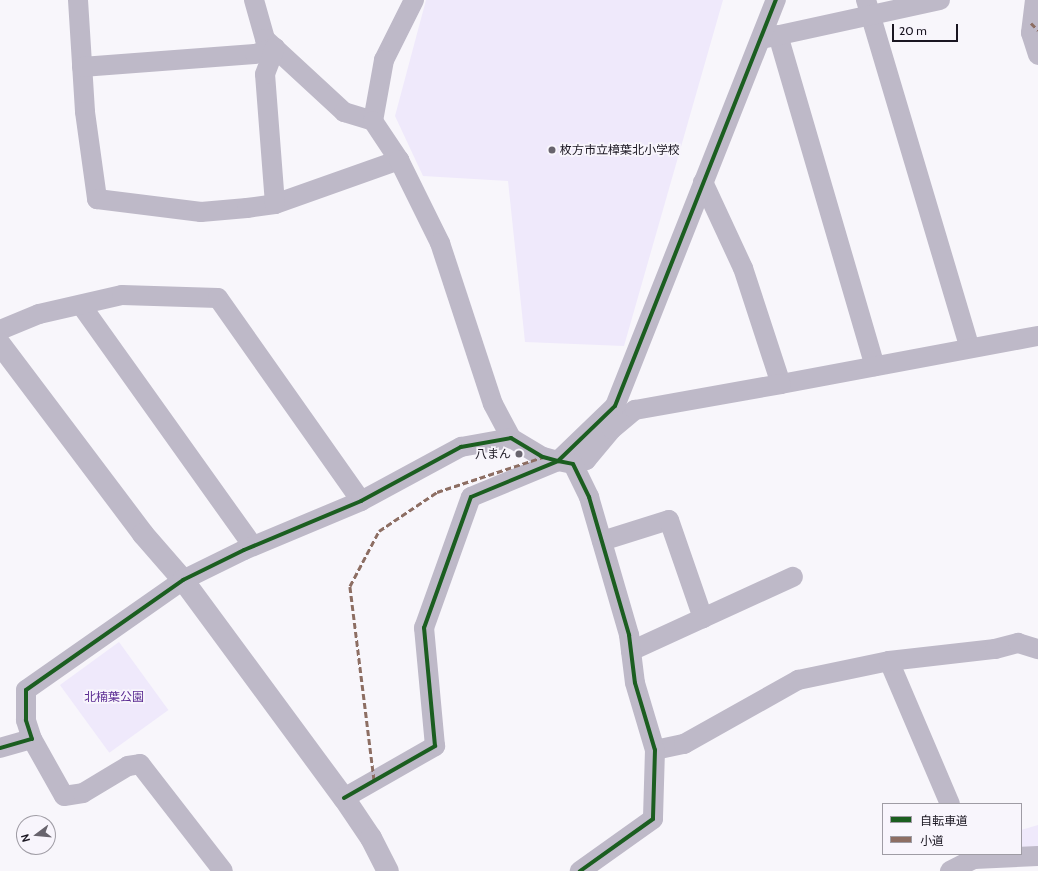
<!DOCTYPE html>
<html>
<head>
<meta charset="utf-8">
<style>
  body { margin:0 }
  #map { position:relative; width:1038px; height:871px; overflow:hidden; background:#f8f6fb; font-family:Cabin,"Noto Sans JP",sans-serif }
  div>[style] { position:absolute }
  .green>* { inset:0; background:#efe9fb; transform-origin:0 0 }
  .minor>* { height:20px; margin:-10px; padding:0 10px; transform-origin:10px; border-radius:10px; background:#beb9c8 }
  .tertiary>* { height:22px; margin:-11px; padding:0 11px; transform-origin:11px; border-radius:11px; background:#beb9c8 }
  .quiet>* { height:3px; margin-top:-1.5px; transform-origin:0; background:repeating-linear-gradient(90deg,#8d6e63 0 6px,transparent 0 9px) }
  .cycleway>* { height:4px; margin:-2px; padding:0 2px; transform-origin:2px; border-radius:2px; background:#1b5e20 }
  .dots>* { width:11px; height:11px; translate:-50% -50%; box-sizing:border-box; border:2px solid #f8f5fc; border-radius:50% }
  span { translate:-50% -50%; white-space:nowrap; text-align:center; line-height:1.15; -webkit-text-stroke:3.5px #f8f5fc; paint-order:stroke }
  .poi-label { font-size:12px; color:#1a1621 }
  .left { translate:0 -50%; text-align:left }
  .right { translate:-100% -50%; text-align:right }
  .park-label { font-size:12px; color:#5c2d93 }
  .legend { position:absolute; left:882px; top:803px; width:140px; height:52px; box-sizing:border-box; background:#f8f5fc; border:1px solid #9f9ca4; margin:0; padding:5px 7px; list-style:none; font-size:12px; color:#1a1621 }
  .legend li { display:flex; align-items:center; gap:8px; height:20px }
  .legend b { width:20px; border:1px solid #9f9ca4 }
  .north { position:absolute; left:16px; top:815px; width:40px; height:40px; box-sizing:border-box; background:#f8f5fc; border:1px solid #9f9ca4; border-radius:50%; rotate:254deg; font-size:11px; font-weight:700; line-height:16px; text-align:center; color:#1a1621 }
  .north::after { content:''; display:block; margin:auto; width:14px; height:18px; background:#68646d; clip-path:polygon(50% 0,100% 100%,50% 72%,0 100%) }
  .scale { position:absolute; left:892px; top:24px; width:66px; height:18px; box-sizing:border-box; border:2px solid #1a1621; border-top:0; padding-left:5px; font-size:12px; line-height:14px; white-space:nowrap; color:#1a1621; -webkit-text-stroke:3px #f8f5fc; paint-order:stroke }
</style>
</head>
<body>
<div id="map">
  <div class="green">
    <i style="clip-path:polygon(426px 0,723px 0,624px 346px,525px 342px,508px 181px,423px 176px,395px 116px)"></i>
    <i style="left:119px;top:642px;width:84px;height:73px;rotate:54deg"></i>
    <i style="clip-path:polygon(1038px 825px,1038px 849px,1021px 850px,1021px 830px)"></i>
  </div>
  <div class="minor">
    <i style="left:78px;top:0;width:112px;rotate:86.4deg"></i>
    <i style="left:85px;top:112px;width:88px;rotate:82.1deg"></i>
    <i style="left:97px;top:199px;width:105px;rotate:7.1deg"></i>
    <i style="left:201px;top:212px;width:46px;rotate:-5deg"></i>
    <i style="left:247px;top:208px;width:28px;rotate:-8deg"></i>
    <i style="left:275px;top:204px;width:132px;rotate:-19.5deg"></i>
    <i style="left:254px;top:0;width:41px;rotate:74.2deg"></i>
    <i style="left:265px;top:39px;width:108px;rotate:42.7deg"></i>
    <i style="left:344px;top:112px;width:30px;rotate:17deg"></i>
    <i style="left:414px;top:0;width:67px;rotate:116.6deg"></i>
    <i style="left:384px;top:60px;width:62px;rotate:100.2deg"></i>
    <i style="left:373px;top:121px;width:47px;rotate:56.3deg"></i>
    <i style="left:399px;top:160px;width:93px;rotate:63.7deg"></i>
    <i style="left:440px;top:243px;width:169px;rotate:71.8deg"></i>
    <i style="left:493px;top:404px;width:38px;rotate:62deg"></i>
    <i style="left:866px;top:0;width:363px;rotate:73.4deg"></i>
    <i style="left:1035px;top:0;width:33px;rotate:97deg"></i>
    <i style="left:1031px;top:33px;width:23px;rotate:72deg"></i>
    <i style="left:778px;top:35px;width:345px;rotate:73.7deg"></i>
    <i style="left:766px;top:38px;width:178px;rotate:-12.3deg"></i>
    <i style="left:82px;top:67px;width:173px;rotate:-4.3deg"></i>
    <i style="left:255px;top:54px;width:21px;rotate:-17deg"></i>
    <i style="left:703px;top:182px;width:95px;rotate:65.1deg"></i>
    <i style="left:743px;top:268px;width:122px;rotate:71.9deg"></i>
    <i style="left:781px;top:384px;width:261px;rotate:-10.6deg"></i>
    <i style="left:275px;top:204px;width:130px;rotate:-94.4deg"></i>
    <i style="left:265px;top:74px;width:28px;rotate:-69deg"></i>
    <i style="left:81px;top:305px;width:296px;rotate:54.5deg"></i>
    <i style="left:0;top:330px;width:42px;rotate:-22.3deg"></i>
    <i style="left:39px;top:314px;width:85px;rotate:-12.9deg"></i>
    <i style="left:122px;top:295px;width:96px;rotate:1.8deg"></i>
    <i style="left:218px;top:298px;width:248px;rotate:54.8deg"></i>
    <i style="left:573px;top:464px;width:14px;rotate:-17deg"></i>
    <i style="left:586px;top:460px;width:40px;rotate:-50deg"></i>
    <i style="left:612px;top:429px;width:30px;rotate:-40deg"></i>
    <i style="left:635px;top:410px;width:148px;rotate:-10.1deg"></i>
    <i style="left:602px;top:541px;width:70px;rotate:-17.4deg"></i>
    <i style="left:669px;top:520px;width:104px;rotate:70.9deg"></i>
    <i style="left:631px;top:651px;width:178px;rotate:-24.6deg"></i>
    <i style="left:889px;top:661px;width:155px;rotate:66.9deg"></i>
    <i style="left:32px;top:739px;width:65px;rotate:60.7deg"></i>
    <i style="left:64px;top:796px;width:19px;rotate:-9deg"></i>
    <i style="left:83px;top:793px;width:52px;rotate:-31deg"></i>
    <i style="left:128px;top:766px;width:12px;rotate:-9deg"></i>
    <i style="left:140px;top:764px;width:135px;rotate:52.2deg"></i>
    <i style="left:0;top:748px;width:33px;rotate:-16deg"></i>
    <i style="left:32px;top:739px;width:20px;rotate:-108deg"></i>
    <i style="left:26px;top:720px;width:30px;rotate:-90deg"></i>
    <i style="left:26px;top:690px;width:192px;rotate:-35deg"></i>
    <i style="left:183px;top:580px;width:68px;rotate:-26.2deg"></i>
    <i style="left:244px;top:550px;width:127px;rotate:-22.7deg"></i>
    <i style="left:361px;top:501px;width:114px;rotate:-28.4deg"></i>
    <i style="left:461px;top:447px;width:51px;rotate:-10.2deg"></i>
    <i style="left:511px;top:438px;width:37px;rotate:31deg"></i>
    <i style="left:543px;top:457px;width:16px;rotate:15deg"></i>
    <i style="left:558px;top:461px;width:79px;rotate:-44deg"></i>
    <i style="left:615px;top:406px;width:437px;rotate:-68.4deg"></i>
    <i style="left:655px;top:750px;width:30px;rotate:-12deg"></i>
    <i style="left:684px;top:744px;width:131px;rotate:-29.3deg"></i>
    <i style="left:798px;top:680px;width:93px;rotate:-11.8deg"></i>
    <i style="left:889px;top:661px;width:107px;rotate:-6.5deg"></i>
    <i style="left:995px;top:649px;width:24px;rotate:-15deg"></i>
    <i style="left:1018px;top:643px;width:21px;rotate:17deg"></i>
    <i style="left:344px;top:798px;width:105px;rotate:-29.7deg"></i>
    <i style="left:435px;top:746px;width:119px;rotate:-95.3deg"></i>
    <i style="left:424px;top:628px;width:139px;rotate:-70.3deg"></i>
    <i style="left:471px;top:497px;width:94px;rotate:-22.5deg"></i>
    <i style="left:558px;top:461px;width:15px;rotate:11deg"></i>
    <i style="left:573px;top:464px;width:37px;rotate:64deg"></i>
    <i style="left:589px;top:497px;width:144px;rotate:73.8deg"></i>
    <i style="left:629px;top:635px;width:48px;rotate:82.9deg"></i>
    <i style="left:635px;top:683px;width:70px;rotate:73.4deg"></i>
    <i style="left:655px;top:750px;width:69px;rotate:91.7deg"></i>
    <i style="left:653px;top:819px;width:90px;rotate:144.5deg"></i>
    <i style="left:950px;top:871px;width:27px;rotate:-27deg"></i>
    <i style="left:974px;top:859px;width:64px;rotate:-2.7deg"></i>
  </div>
  <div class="tertiary">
    <i style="left:0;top:344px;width:238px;rotate:53deg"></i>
    <i style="left:143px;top:534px;width:61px;rotate:49deg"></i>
    <i style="left:183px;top:580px;width:271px;rotate:53.6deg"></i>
    <i style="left:344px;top:798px;width:48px;rotate:56deg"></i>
    <i style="left:371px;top:838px;width:37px;rotate:63deg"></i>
  </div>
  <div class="quiet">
    <i style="left:1031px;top:23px;width:10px;rotate:45deg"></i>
    <i style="left:374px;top:780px;width:195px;rotate:-97.1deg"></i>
    <i style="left:350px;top:586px;width:62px;rotate:-62.2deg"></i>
    <i style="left:379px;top:531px;width:70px;rotate:-33.9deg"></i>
    <i style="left:437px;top:492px;width:112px;rotate:-18.3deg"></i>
  </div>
  <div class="cycleway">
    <i style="left:0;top:748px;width:33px;rotate:-16deg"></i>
    <i style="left:32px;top:739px;width:20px;rotate:-108deg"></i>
    <i style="left:26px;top:720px;width:30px;rotate:-90deg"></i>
    <i style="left:26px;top:690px;width:192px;rotate:-35deg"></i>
    <i style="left:183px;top:580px;width:68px;rotate:-26.2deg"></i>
    <i style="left:244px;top:550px;width:127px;rotate:-22.7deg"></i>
    <i style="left:361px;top:501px;width:114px;rotate:-28.4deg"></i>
    <i style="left:461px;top:447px;width:51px;rotate:-10.2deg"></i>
    <i style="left:511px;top:438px;width:37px;rotate:31deg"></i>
    <i style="left:543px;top:457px;width:16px;rotate:15deg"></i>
    <i style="left:558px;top:461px;width:79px;rotate:-44deg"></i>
    <i style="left:615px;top:406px;width:437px;rotate:-68.4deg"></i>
    <i style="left:344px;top:798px;width:105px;rotate:-29.7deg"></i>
    <i style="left:435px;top:746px;width:119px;rotate:-95.3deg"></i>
    <i style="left:424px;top:628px;width:139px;rotate:-70.3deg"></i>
    <i style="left:471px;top:497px;width:94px;rotate:-22.5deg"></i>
    <i style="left:558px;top:461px;width:15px;rotate:11deg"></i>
    <i style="left:573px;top:464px;width:37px;rotate:64deg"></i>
    <i style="left:589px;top:497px;width:144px;rotate:73.8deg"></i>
    <i style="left:629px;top:635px;width:48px;rotate:82.9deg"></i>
    <i style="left:635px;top:683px;width:70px;rotate:73.4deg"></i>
    <i style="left:655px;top:750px;width:69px;rotate:91.7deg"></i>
    <i style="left:653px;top:819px;width:90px;rotate:144.5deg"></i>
  </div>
  <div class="dots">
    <i style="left:552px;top:150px;background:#68646d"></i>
    <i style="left:519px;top:454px;background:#68646d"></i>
  </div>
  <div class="poi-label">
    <span class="left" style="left:560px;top:150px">枚方市立樟葉北小学校</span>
    <span class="right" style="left:511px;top:454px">八まん</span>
  </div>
  <div class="park-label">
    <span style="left:114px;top:697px">北楠葉公園</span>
  </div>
  <ul class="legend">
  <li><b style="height:5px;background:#1b5e20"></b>自転車道</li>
  <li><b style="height:5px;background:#8d6e63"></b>小道</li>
  </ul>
  <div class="north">N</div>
  <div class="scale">20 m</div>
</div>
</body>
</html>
